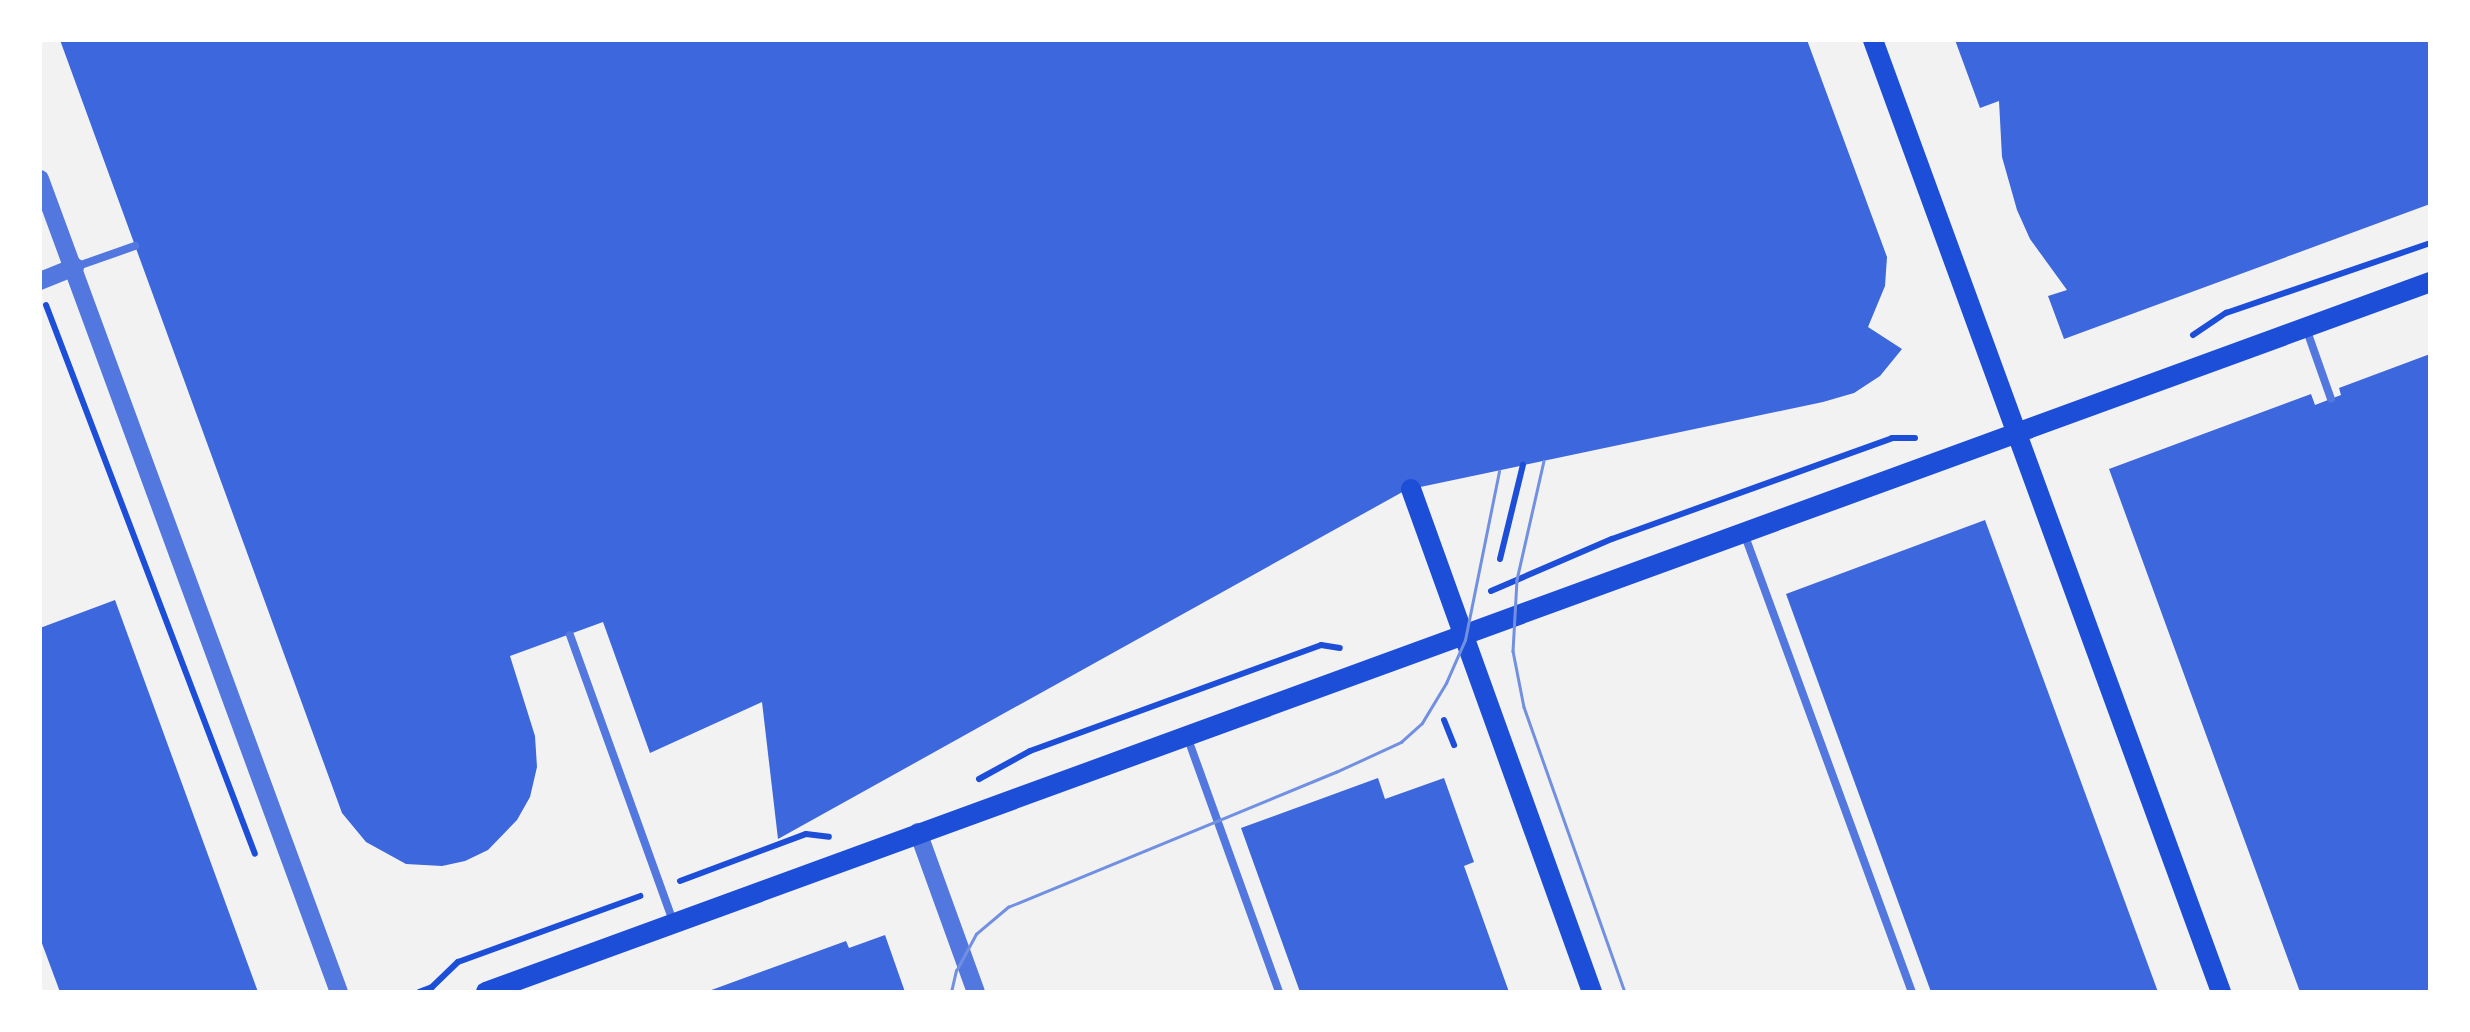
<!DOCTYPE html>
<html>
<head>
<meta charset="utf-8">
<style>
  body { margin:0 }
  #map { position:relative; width:2470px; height:1032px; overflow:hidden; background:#f2f2f2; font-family:"PT Sans",sans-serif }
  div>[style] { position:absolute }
  .building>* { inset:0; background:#3d67dc }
  .path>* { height:6px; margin:-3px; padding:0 3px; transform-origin:3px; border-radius:3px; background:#1d4ed8 }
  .service>* { height:8px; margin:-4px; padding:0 4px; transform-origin:4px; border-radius:4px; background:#5277de }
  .tertiary>* { height:18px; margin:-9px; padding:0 9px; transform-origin:9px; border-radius:9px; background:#5277de }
  .secondary>* { height:20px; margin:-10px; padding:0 10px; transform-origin:10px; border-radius:10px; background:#1d4ed8 }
  .tram>* { height:2.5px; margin:-1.25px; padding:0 1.25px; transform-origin:1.25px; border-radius:1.25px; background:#7290e2 }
  span { translate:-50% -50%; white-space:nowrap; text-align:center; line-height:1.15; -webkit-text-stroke:9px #fff; paint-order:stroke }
  .frame { position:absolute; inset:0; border:42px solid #fff; pointer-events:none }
</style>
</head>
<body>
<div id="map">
  <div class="building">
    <i style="clip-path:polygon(60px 40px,1807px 40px,1887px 257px,1885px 286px,1868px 327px,1902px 349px,1880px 376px,1854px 393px,1823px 402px,1406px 490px,778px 839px,762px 702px,650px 753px,603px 622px,510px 656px,535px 736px,537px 767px,530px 797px,517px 820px,488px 850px,465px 861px,442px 866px,406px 864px,366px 842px,342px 813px)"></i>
    <i style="clip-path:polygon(1955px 40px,2430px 40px,2430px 204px,2064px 339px,2048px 296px,2067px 290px,2030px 239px,2017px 210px,2002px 157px,1999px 101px,1980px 108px)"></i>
    <i style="clip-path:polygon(2430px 354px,2430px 992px,2300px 992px,2109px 469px,2311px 394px,2315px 405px,2341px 395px,2339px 388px)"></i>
    <i style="clip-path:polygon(1985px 520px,2158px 992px,1931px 992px,1786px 594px)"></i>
    <i style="clip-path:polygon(115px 600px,258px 992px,60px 992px,40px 938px,40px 628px)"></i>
    <i style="clip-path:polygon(1378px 778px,1385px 799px,1444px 778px,1474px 862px,1464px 866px,1509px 992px,1300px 992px,1241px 828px)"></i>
    <i style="clip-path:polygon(885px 935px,905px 992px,706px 992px,846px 941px,849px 948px)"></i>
  </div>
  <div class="path">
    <i style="left:46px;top:305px;width:587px;rotate:69.16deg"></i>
    <i style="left:2193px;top:335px;width:40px;rotate:-34deg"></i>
    <i style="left:2226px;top:313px;width:216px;rotate:-18.9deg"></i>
    <i style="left:1500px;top:559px;width:97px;rotate:-76.3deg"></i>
    <i style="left:1491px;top:591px;width:132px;rotate:-23.3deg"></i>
    <i style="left:1612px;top:539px;width:298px;rotate:-19.8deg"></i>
    <i style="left:1892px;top:438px;width:23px"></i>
    <i style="left:1444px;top:720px;width:27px;rotate:68deg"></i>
    <i style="left:979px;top:779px;width:58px;rotate:-28.8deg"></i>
    <i style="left:1030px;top:751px;width:310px;rotate:-20deg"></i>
    <i style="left:1321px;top:645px;width:19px;rotate:9deg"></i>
    <i style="left:680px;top:881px;width:134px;rotate:-20.5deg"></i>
    <i style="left:806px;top:834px;width:23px;rotate:7deg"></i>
    <i style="left:419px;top:992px;width:14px;rotate:-21deg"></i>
    <i style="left:432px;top:987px;width:36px;rotate:-44deg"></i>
    <i style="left:458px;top:962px;width:194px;rotate:-19.9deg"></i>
  </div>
  <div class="service">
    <i style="left:75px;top:267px;width:64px;rotate:-19.3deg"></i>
    <i style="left:2306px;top:328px;width:75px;rotate:70.6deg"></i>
    <i style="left:1745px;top:536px;width:486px;rotate:69.9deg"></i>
    <i style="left:570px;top:635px;width:304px;rotate:70.2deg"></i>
    <i style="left:1188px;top:739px;width:269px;rotate:70.2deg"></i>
  </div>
  <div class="tertiary">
    <i style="left:40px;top:179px;width:866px;rotate:69.81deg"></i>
    <i style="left:40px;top:281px;width:38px;rotate:-22deg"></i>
    <i style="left:918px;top:832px;width:170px;rotate:70.1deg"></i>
  </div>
  <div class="secondary">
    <i style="left:1873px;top:40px;width:1014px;rotate:69.92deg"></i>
    <i style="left:1411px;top:489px;width:535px;rotate:70.21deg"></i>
    <i style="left:486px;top:992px;width:2070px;rotate:-20.06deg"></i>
  </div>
  <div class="tram">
    <i style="left:1544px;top:461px;width:122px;rotate:102.8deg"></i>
    <i style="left:1517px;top:580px;width:71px;rotate:93.2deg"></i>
    <i style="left:1513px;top:651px;width:57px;rotate:78.9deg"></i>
    <i style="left:1524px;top:707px;width:302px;rotate:70.5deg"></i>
    <i style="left:951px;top:992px;width:22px;rotate:-77deg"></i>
    <i style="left:956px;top:971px;width:42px;rotate:-61.6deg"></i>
    <i style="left:976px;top:934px;width:42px;rotate:-40.2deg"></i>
    <i style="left:1008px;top:907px;width:355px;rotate:-22.4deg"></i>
    <i style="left:1336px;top:772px;width:72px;rotate:-24.8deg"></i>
    <i style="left:1401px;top:742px;width:28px;rotate:-42deg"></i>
    <i style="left:1422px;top:723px;width:47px;rotate:-59deg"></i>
    <i style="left:1446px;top:683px;width:47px;rotate:-66.2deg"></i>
    <i style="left:1465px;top:640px;width:172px;rotate:-78.6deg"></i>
  </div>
  <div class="frame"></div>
</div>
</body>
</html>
